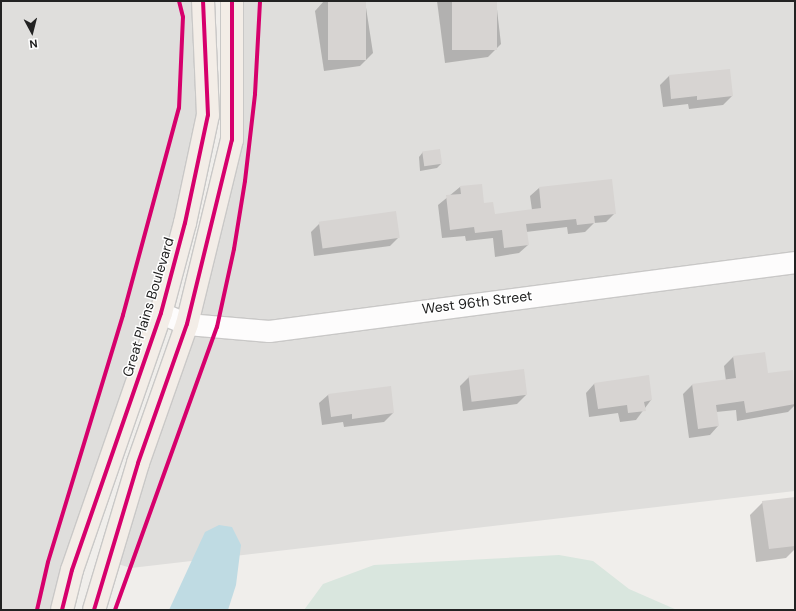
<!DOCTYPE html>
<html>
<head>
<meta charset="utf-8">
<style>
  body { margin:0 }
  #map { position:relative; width:796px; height:611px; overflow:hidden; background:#f0eeeb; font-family:"DM Sans",sans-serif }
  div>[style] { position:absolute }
  .residential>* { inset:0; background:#dfdedc }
  .wetland>* { inset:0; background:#d9e6de }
  .water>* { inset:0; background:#bfdbe3 }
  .shadow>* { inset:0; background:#0003 }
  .building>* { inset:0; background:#d7d4d2; transform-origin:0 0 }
  .roads { filter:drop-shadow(1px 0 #c9c8c7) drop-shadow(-1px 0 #c9c8c7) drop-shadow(0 1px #c9c8c7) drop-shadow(0 -1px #c9c8c7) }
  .street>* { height:21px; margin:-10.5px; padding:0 10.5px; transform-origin:10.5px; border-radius:10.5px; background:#fdfcfc }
  .primary>* { height:22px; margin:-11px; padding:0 11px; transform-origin:11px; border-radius:11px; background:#f3ede7 }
  .cycleway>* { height:4px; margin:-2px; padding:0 2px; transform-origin:2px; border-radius:2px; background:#d6006c }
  span { translate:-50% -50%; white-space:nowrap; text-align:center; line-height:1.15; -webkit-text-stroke:3px #fff; paint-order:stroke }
  .street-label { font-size:14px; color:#222 }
  .frame { position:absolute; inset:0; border:2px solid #222; pointer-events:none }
  .north { position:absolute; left:12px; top:12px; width:40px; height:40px; -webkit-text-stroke:3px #fff; paint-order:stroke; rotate:173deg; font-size:11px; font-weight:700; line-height:16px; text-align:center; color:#222 }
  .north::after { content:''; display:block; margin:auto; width:14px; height:18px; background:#222; clip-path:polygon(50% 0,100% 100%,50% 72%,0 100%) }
</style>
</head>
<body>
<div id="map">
  <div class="residential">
    <i style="clip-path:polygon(1px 1px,203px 1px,206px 20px,191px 194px,62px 610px,1px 610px)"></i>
    <i style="clip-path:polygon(232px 1px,795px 1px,795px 491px,131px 568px,108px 561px,218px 193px)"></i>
  </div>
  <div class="wetland">
    <i style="clip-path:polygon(559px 555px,593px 561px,629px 589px,677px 610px,304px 610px,323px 584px,374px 565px)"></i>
  </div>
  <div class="water">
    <i style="clip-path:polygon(219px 525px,232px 527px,241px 545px,236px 585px,228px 610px,169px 610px,205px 532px)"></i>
  </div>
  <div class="shadow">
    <i style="clip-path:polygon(324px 1px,365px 1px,373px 53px,360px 66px,324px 71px,315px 11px)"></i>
    <i style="clip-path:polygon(437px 1px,496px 1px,501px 44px,488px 57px,445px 63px)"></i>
    <i style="clip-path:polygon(669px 76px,732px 96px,723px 105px,689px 109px,688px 104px,663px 107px,660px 85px)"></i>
    <i style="clip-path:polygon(423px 152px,441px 164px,437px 168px,420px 171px,419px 157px)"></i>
    <i style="clip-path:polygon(460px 187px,494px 215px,532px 210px,530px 196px,539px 188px,615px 213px,606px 222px,594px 223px,585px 232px,568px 234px,567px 227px,526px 232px,528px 245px,519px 253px,495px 257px,493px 238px,466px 241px,465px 236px,442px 238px,438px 205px)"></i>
    <i style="clip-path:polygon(320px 223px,399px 237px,390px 246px,314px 256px,311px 232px)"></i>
    <i style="clip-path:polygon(733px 357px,767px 374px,792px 371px,795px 405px,788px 412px,737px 421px,736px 410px,716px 412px,718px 426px,710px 435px,689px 438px,683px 394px,692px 385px,726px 381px,724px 366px)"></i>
    <i style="clip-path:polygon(523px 370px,526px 395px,517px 404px,463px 411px,460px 386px,469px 377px)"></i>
    <i style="clip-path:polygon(594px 384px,651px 400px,636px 420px,620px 422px,618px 413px,589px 417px,586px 393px)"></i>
    <i style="clip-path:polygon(328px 395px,393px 413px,384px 422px,344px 427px,343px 422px,322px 425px,319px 403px)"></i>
    <i style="clip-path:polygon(763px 502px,795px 512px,795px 549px,786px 558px,756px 562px,750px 515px)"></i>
  </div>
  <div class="building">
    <i style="left:328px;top:1px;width:38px;height:59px"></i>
    <i style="left:452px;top:1px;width:45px;height:49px"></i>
    <i style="clip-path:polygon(730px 69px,733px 96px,697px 100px,697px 96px,671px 99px,669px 75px)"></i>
    <i style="left:440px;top:149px;width:15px;height:18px;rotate:82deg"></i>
    <i style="clip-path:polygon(612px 179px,616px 214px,594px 216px,595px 223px,577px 225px,576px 219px,526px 224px,529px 245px,504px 248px,502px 230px,475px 233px,474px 227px,450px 230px,446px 195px,461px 194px,460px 186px,482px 184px,484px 203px,493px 202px,495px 214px,541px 208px,539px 187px)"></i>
    <i style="left:396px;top:211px;width:27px;height:78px;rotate:82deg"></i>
    <i style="clip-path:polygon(765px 352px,768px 373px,793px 370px,795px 404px,746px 413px,744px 401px,716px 405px,719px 426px,698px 429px,692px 384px,736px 378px,733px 356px)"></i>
    <i style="left:524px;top:369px;width:26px;height:56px;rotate:83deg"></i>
    <i style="clip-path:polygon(649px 375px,652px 400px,644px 402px,646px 411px,628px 413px,627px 405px,598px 409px,594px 383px)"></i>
    <i style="clip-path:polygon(391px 386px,394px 413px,352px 419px,352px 414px,331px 417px,328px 394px)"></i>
    <i style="clip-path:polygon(795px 497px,795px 546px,769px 549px,762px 501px)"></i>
  </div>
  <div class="roads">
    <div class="street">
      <i style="left:161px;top:313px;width:28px;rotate:23deg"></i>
      <i style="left:187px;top:324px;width:82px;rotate:4.9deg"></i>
      <i style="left:269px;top:331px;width:531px;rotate:-7.47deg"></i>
    </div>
    <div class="primary">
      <i style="left:62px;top:610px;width:41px;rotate:-76deg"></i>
      <i style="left:72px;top:570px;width:272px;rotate:-70.9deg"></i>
      <i style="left:161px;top:313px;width:93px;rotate:-75.1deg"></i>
      <i style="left:185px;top:223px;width:110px;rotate:-78deg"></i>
      <i style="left:208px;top:115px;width:114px;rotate:-92.5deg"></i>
      <i style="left:94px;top:610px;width:153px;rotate:-73.3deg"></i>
      <i style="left:138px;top:463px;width:147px;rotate:-70.6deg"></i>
      <i style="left:187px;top:324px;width:189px;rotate:-76.3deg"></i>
      <i style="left:232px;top:140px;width:139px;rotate:-90deg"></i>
    </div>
  </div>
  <div class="cycleway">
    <i style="left:37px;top:610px;width:49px;rotate:-77.1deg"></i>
    <i style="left:48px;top:562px;width:258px;rotate:-73.1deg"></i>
    <i style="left:123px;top:315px;width:214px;rotate:-74.9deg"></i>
    <i style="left:179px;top:108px;width:91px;rotate:-87.5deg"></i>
    <i style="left:183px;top:17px;width:16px;rotate:-104deg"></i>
    <i style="left:62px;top:610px;width:41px;rotate:-76deg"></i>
    <i style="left:72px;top:570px;width:272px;rotate:-70.9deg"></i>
    <i style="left:161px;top:313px;width:93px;rotate:-75.1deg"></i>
    <i style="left:185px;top:223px;width:110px;rotate:-78deg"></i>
    <i style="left:208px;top:115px;width:114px;rotate:-92.5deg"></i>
    <i style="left:94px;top:610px;width:153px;rotate:-73.3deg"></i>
    <i style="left:138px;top:463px;width:147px;rotate:-70.6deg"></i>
    <i style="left:187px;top:324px;width:189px;rotate:-76.3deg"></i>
    <i style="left:232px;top:140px;width:139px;rotate:-90deg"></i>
    <i style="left:115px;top:610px;width:301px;rotate:-70.2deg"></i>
    <i style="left:217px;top:327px;width:80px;rotate:-77.7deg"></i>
    <i style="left:234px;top:249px;width:69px;rotate:-80.8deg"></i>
    <i style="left:245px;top:181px;width:88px;rotate:-83.4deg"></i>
    <i style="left:255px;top:94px;width:93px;rotate:-86.9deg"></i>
  </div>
  <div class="street-label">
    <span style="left:477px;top:302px;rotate:-7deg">West 96th Street</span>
    <span style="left:148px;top:307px;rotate:-73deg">Great Plains Boulevard</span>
  </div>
  <div class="frame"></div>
  <div class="north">N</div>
</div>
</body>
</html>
